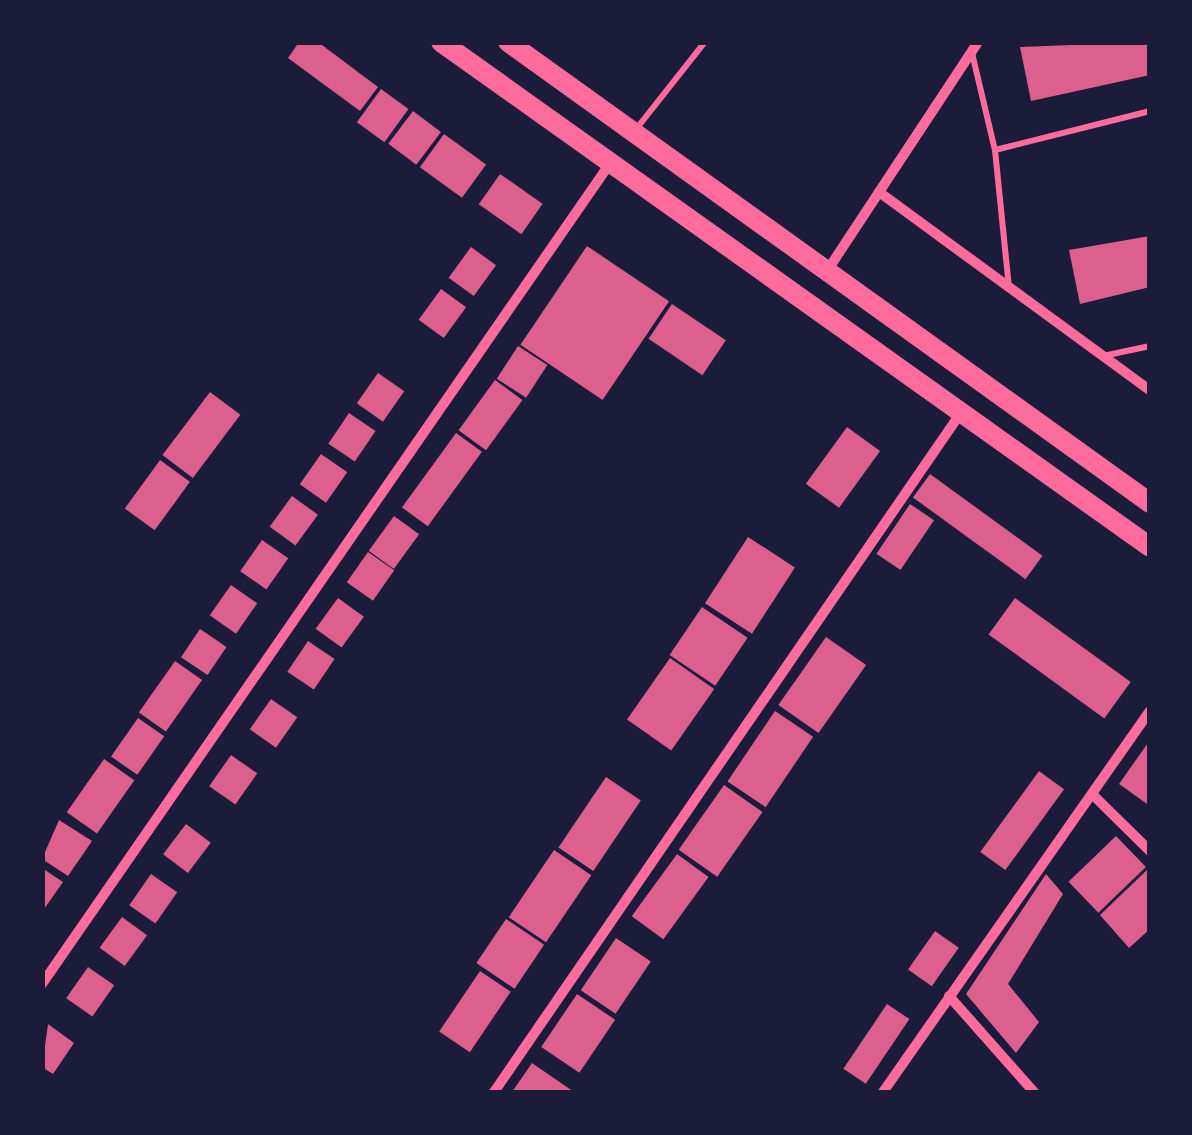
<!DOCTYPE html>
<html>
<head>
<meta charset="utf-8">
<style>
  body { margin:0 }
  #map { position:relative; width:1192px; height:1135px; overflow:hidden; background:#1b1b3a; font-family:"IBM Plex Serif",serif }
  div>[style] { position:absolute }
  .building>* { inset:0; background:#dd5f8e; transform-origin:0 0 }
  .service>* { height:6px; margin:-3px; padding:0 3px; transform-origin:3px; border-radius:3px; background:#ff6b9d }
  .minor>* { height:10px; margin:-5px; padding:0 5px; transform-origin:5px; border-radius:5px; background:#ff6b9d }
  .primary>* { height:20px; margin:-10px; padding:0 10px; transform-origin:10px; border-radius:10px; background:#ff6b9d }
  span { translate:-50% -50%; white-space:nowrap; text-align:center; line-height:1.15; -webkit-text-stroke:10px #1b1b3a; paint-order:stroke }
  .frame { position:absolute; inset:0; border:45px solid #1b1b3a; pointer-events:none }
</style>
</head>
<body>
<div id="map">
  <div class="building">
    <i style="clip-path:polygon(299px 42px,318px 42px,378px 87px,360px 111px,288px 58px)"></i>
    <i style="clip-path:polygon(1150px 42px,1150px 75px,1031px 101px,1020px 47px)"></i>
    <i style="left:381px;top:89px;width:34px;height:41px;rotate:36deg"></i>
    <i style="left:413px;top:111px;width:35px;height:41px;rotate:37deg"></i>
    <i style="left:444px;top:134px;width:52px;height:41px;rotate:36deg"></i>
    <i style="left:500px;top:174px;width:52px;height:37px;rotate:35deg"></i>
    <i style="clip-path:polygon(1150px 236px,1150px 287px,1080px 304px,1069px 250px)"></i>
    <i style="left:587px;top:246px;width:99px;height:119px;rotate:34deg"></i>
    <i style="left:471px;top:247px;width:31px;height:38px;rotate:36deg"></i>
    <i style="left:441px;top:289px;width:31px;height:38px;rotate:36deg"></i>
    <i style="left:672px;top:304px;width:65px;height:42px;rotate:34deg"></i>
    <i style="left:518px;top:346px;width:35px;height:39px;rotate:33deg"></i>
    <i style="left:378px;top:373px;width:32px;height:37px;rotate:35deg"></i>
    <i style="left:495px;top:380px;width:34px;height:62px;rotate:36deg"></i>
    <i style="left:210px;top:392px;width:38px;height:79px;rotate:37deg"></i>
    <i style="left:349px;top:413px;width:32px;height:37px;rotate:34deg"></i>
    <i style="left:847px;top:427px;width:41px;height:70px;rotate:36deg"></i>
    <i style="left:456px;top:433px;width:32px;height:92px;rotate:36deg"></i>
    <i style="left:321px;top:454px;width:32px;height:37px;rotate:35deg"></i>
    <i style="left:160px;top:460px;width:37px;height:60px;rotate:36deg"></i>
    <i style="left:930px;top:474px;width:139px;height:29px;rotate:36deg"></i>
    <i style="left:292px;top:496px;width:32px;height:38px;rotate:36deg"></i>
    <i style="left:910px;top:504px;width:29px;height:60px;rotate:34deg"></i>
    <i style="left:394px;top:516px;width:31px;height:43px;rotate:36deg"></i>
    <i style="left:748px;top:537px;width:56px;height:79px;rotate:33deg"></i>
    <i style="left:262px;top:540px;width:32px;height:38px;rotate:35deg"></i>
    <i style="left:368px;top:552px;width:32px;height:37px;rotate:35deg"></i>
    <i style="left:231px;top:585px;width:32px;height:37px;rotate:35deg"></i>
    <i style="left:338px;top:598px;width:32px;height:38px;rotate:36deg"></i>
    <i style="left:1015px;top:598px;width:143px;height:45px;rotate:36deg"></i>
    <i style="left:702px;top:607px;width:55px;height:58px;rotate:34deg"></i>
    <i style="left:200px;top:629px;width:32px;height:34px;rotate:34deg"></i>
    <i style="left:826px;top:637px;width:49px;height:83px;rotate:35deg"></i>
    <i style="left:308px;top:641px;width:32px;height:37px;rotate:34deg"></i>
    <i style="left:670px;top:658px;width:54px;height:75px;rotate:35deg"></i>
    <i style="left:175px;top:661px;width:33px;height:63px;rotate:35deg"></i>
    <i style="left:271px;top:699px;width:32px;height:37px;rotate:35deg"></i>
    <i style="left:775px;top:711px;width:46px;height:85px;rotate:34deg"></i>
    <i style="left:138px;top:718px;width:32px;height:47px;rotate:35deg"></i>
    <i style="clip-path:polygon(1150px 740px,1150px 806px,1119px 784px)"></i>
    <i style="left:231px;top:755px;width:32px;height:38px;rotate:35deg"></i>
    <i style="left:104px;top:759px;width:37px;height:65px;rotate:35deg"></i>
    <i style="left:1039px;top:771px;width:31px;height:100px;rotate:36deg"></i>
    <i style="left:606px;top:777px;width:42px;height:85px;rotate:34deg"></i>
    <i style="left:724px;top:785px;width:47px;height:79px;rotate:35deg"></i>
    <i style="clip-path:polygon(59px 820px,92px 841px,68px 876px,42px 859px)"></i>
    <i style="left:186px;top:824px;width:31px;height:38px;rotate:37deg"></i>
    <i style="left:1116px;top:836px;width:43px;height:66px;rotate:46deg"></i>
    <i style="left:554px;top:850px;width:45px;height:81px;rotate:34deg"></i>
    <i style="left:677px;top:854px;width:39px;height:77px;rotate:36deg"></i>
    <i style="clip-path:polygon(42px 868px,63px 882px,42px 912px)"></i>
    <i style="clip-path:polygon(1148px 869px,1150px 929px,1129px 948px,1100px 915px)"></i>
    <i style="left:151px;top:874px;width:32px;height:38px;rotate:35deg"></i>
    <i style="clip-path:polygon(1046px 874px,1063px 894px,1008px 984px,1039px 1022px,1016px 1053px,966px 994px)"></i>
    <i style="left:122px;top:917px;width:31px;height:38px;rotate:36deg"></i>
    <i style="left:506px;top:919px;width:46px;height:53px;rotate:34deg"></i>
    <i style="left:935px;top:931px;width:29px;height:47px;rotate:35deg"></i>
    <i style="left:616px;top:938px;width:42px;height:63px;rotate:34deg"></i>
    <i style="left:88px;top:967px;width:32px;height:38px;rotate:35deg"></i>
    <i style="left:480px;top:971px;width:37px;height:73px;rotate:34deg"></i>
    <i style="left:577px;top:994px;width:46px;height:64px;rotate:34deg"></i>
    <i style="left:887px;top:1004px;width:27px;height:78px;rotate:34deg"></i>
    <i style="clip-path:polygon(48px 1024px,74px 1043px,53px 1074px,42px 1067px)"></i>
    <i style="clip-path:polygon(532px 1063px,574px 1092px,512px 1092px)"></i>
  </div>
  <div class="service">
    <i style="left:972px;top:53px;width:100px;rotate:76.7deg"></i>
    <i style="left:995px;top:150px;width:138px;rotate:84.2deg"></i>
    <i style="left:637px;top:128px;width:110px;rotate:-51.7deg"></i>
    <i style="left:995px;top:150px;width:160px;rotate:-14.1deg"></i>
    <i style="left:1103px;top:356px;width:48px;rotate:-12deg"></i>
  </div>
  <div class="minor">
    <i style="left:879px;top:192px;width:336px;rotate:36.2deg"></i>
    <i style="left:827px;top:271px;width:274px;rotate:-56.6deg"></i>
    <i style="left:1093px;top:795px;width:80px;rotate:44.5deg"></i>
    <i style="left:42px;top:984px;width:1000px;rotate:-55.31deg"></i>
    <i style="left:949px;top:996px;width:128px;rotate:48.5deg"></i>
    <i style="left:494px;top:1092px;width:826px;rotate:-55.5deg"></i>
    <i style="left:883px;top:1092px;width:465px;rotate:-55deg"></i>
  </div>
  <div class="primary">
    <i style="left:441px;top:42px;width:870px;rotate:35.46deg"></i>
    <i style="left:508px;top:42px;width:790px;rotate:35.68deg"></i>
  </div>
  <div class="frame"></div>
</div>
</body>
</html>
